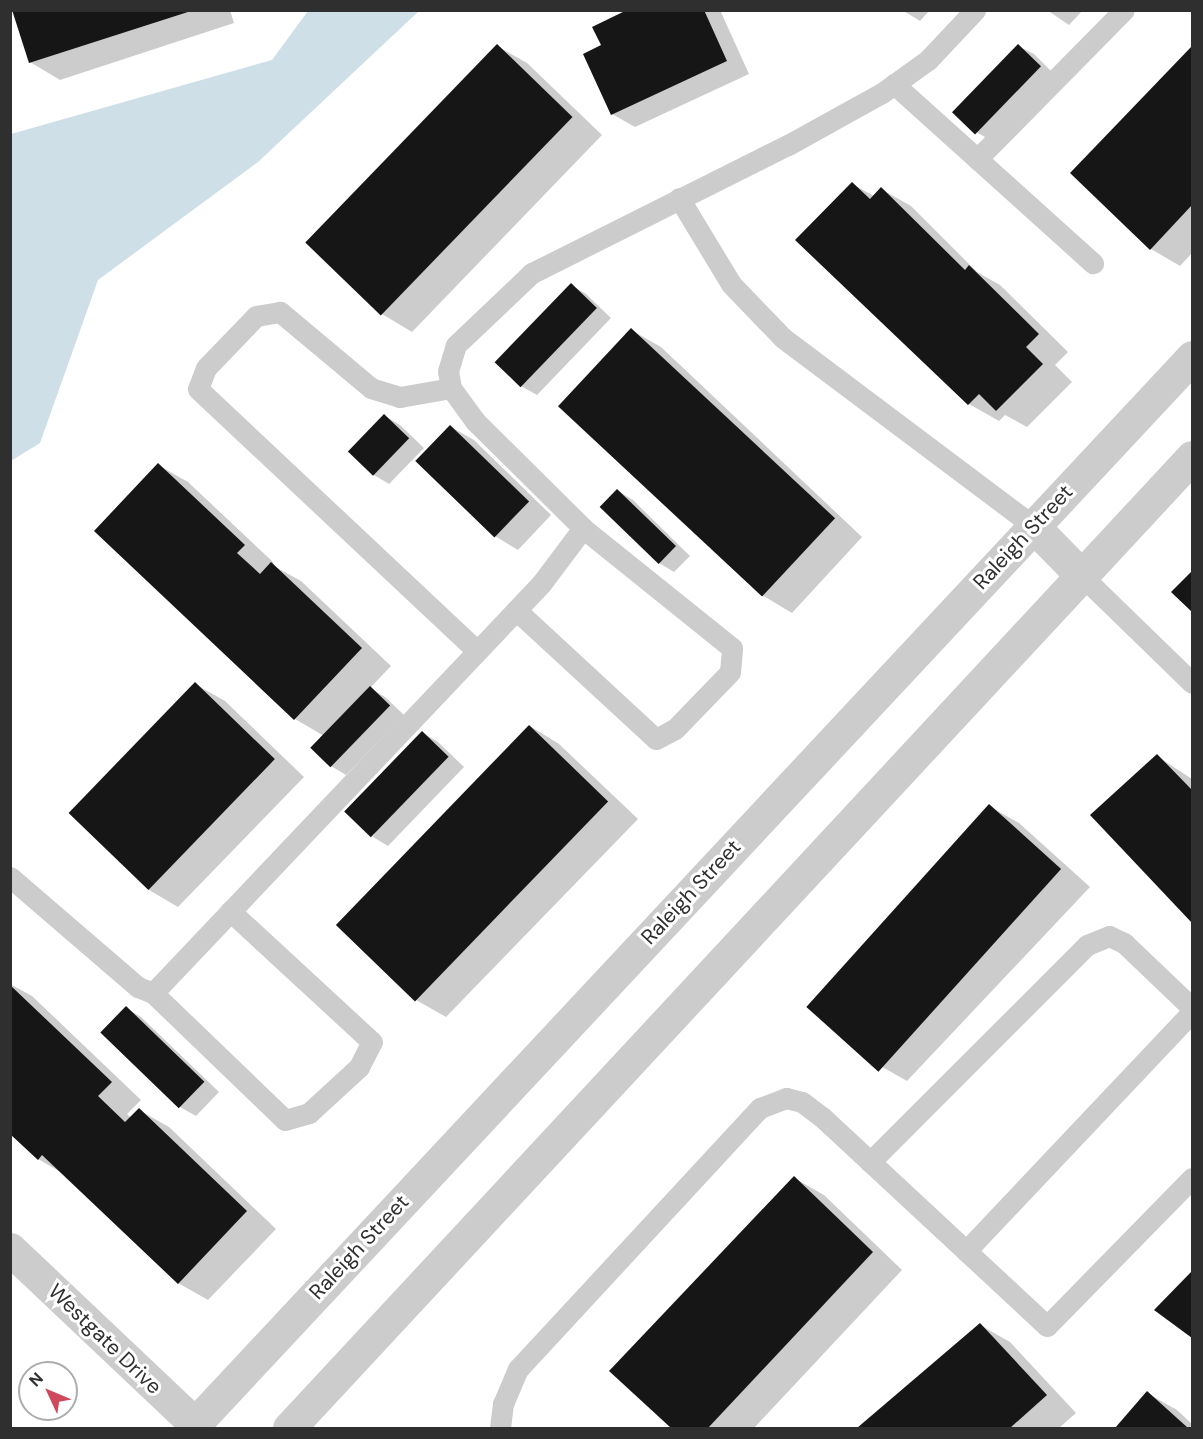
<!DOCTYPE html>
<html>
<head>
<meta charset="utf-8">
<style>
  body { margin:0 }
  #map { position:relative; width:1203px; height:1439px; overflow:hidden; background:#fff; font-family:"DM Sans",sans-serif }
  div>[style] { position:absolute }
  .water>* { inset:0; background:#cedfe8 }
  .shadow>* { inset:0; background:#0003 }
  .building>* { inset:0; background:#161616; transform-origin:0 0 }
  .service>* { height:21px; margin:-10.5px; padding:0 10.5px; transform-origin:10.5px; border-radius:10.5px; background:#ccc }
  .minor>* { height:33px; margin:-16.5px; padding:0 16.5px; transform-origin:16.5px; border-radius:16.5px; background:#ccc }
  .tertiary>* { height:33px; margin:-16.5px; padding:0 16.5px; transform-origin:16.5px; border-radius:16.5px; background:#ccc }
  span { translate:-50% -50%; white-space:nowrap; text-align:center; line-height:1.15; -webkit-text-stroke:6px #fff; paint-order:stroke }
  .street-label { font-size:21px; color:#2f2f2f }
  .frame { position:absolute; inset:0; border:12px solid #2f2f2f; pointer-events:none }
  .north { position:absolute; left:18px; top:1361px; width:60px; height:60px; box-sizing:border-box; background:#fff; border:2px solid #acacac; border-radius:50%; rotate:314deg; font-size:16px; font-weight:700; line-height:24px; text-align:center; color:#2f2f2f }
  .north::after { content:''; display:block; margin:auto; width:21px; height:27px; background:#d0485b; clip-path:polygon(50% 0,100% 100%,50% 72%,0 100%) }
</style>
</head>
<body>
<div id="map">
  <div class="water">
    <i style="clip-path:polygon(308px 11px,419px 11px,258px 162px,98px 280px,40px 443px,11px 461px,11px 134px,272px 60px)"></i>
  </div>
  <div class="shadow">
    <i style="clip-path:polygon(14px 10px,230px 10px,234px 23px,60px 80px,30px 62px)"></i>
    <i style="clip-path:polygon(631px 10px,720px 10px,749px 74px,635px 127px,612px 114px,603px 46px)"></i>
    <i style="clip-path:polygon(902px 10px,930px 10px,920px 21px)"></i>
    <i style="clip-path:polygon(1047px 10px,1083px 10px,1069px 25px)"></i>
    <i style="clip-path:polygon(497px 46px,527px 63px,602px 135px,412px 332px,382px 314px)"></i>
    <i style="clip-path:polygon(1018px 46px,1034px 54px,1055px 75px,992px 141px,976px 132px)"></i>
    <i style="clip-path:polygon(1192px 48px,1192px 253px,1180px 266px,1151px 249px,1072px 173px)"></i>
    <i style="clip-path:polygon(852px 184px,874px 196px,881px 189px,911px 206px,977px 272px,1000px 285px,1068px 352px,1055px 365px,1072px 382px,1027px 427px,1005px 415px,999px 421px,969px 404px)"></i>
    <i style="clip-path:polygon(571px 285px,586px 294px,611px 318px,537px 395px,521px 386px)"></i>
    <i style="clip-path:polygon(631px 330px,661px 347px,862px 537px,792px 613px,762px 595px)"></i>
    <i style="clip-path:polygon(385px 416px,400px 425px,424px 448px,389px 484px,374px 475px)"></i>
    <i style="clip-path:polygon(451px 427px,474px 440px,551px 515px,518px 550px,495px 536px,418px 461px)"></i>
    <i style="clip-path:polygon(158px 465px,188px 482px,274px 563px,272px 565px,301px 581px,391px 666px,370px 688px,385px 697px,404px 715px,346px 775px,331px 766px,324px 736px,295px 719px,96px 531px)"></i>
    <i style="clip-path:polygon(618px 491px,633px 500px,690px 556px,674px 572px,659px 563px)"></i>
    <i style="clip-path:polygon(1192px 573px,1192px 610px,1173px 592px)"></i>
    <i style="clip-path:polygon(195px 684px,225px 701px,304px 777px,178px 907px,149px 890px)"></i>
    <i style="clip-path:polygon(530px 726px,559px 744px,638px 819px,446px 1017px,416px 1000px,338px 925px)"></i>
    <i style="clip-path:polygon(423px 733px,438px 742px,464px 767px,388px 846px,373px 837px)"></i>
    <i style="clip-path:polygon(1157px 756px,1192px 779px,1192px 921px,1092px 815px)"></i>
    <i style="clip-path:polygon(989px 806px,1019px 823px,1090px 887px,907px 1081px,877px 1064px)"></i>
    <i style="clip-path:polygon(10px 984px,32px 996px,141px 1100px,127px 1114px,131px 1118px,139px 1110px,169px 1127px,276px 1229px,208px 1300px,178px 1283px,64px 1174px,38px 1159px,10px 1132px)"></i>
    <i style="clip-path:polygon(126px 1008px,141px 1017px,219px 1092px,196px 1116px,180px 1107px,103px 1032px)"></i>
    <i style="clip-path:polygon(794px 1178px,824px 1195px,902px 1270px,754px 1428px,673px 1428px,611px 1371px)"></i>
    <i style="clip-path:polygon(1192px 1273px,1192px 1336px,1156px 1310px)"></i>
    <i style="clip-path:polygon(980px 1325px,1010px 1342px,1076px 1413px,1059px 1428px,859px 1428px)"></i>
    <i style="clip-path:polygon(1147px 1393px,1177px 1410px,1192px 1424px,1192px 1428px,1117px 1428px)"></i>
  </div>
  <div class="building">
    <i style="clip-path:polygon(12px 10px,191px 10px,191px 11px,29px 63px)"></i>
    <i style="clip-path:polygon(627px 10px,704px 10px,727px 61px,611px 115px,583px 54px,601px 45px,592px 27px)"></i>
    <i style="left:497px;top:44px;width:105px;height:276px;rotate:44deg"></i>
    <i style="left:1018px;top:44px;width:32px;height:95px;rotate:44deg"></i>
    <i style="clip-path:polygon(1192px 46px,1192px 205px,1150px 250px,1070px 173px)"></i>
    <i style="clip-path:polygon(852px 182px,870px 199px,881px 187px,965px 270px,969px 265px,1039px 334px,1026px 347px,1043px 364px,996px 411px,979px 394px,968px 405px,795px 240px)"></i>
    <i style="left:571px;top:283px;width:36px;height:110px;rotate:44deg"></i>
    <i style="left:631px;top:328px;width:279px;height:107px;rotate:43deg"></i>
    <i style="left:384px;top:414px;width:35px;height:52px;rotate:44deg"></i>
    <i style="left:450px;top:425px;width:110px;height:50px;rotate:44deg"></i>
    <i style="clip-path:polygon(158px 463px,245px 545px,237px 553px,260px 574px,271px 562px,362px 648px,294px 720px,94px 531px)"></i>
    <i style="left:617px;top:489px;width:82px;height:25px;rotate:44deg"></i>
    <i style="clip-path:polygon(1192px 571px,1192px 612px,1171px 592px)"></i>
    <i style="left:195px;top:682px;width:111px;height:182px;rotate:44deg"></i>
    <i style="left:370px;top:686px;width:28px;height:86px;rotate:44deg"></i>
    <i style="left:529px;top:725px;width:110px;height:278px;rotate:44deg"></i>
    <i style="left:422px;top:731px;width:37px;height:112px;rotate:44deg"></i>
    <i style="clip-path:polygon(1157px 754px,1192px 790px,1192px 923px,1090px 815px)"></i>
    <i style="left:989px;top:804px;width:97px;height:273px;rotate:42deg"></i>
    <i style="clip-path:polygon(10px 985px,112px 1082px,98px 1096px,125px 1122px,139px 1108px,247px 1211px,178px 1284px,42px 1155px,38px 1160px,10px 1134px)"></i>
    <i style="left:126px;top:1006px;width:109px;height:37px;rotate:44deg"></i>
    <i style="clip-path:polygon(794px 1176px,873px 1252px,708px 1428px,671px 1428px,609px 1371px)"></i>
    <i style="clip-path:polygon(1192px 1271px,1192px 1338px,1154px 1310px)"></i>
    <i style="clip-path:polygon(980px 1323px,1047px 1395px,1010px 1428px,857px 1428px)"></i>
    <i style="clip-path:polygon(1147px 1391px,1188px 1428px,1115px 1428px)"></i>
  </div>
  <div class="service">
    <i style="left:894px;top:84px;width:268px;rotate:42deg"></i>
    <i style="left:977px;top:159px;width:209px;rotate:-45.4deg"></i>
    <i style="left:679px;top:198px;width:100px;rotate:58.8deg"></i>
    <i style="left:731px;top:284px;width:75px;rotate:46.1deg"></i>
    <i style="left:783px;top:338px;width:313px;rotate:36.9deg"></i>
    <i style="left:451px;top:388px;width:52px;rotate:170deg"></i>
    <i style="left:400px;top:397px;width:30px;rotate:-163deg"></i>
    <i style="left:371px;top:388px;width:119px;rotate:-140.1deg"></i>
    <i style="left:280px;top:312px;width:24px;rotate:171deg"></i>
    <i style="left:256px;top:316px;width:72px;rotate:133.9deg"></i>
    <i style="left:206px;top:368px;width:22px;rotate:111deg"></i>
    <i style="left:198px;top:389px;width:383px;rotate:43.2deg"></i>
    <i style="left:1081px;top:575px;width:155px;rotate:44.2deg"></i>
    <i style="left:516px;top:610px;width:190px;rotate:42.7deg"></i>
    <i style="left:656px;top:739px;width:21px;rotate:-28deg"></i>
    <i style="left:675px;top:729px;width:79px;rotate:-46deg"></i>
    <i style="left:730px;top:672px;width:24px;rotate:-85deg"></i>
    <i style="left:732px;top:648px;width:191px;rotate:-141.2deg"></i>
    <i style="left:10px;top:877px;width:169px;rotate:40.7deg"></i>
    <i style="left:138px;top:987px;width:16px;rotate:22deg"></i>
    <i style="left:153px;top:993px;width:564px;rotate:-46.51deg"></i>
    <i style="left:541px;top:584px;width:70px;rotate:-53.1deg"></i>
    <i style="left:583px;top:528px;width:152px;rotate:-135.3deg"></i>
    <i style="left:475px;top:421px;width:41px;rotate:-126deg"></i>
    <i style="left:451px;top:388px;width:17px;rotate:-100deg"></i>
    <i style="left:448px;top:371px;width:27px;rotate:-73deg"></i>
    <i style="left:456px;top:345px;width:105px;rotate:-43.5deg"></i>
    <i style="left:532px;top:273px;width:286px;rotate:-26.6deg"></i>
    <i style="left:788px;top:145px;width:107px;rotate:-29deg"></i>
    <i style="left:882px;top:93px;width:57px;rotate:-35.7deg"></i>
    <i style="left:928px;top:60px;width:69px;rotate:-46.8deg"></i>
    <i style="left:153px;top:993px;width:183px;rotate:43.9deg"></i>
    <i style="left:285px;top:1120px;width:25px;rotate:-16deg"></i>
    <i style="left:309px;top:1113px;width:68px;rotate:-42.6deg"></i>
    <i style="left:359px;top:1067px;width:28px;rotate:-63deg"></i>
    <i style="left:372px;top:1042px;width:193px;rotate:-137.3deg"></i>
    <i style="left:870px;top:1162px;width:307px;rotate:-45deg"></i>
    <i style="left:1087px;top:945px;width:24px;rotate:-22deg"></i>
    <i style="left:1109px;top:936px;width:17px;rotate:25deg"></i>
    <i style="left:1124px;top:943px;width:94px;rotate:43.7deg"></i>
    <i style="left:966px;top:1251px;width:329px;rotate:-46.6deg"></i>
    <i style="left:500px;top:1428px;width:24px;rotate:-83deg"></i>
    <i style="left:503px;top:1404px;width:38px;rotate:-67deg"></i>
    <i style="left:518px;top:1369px;width:356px;rotate:-47.2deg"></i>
    <i style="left:760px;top:1108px;width:28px;rotate:-21deg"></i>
    <i style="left:786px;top:1098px;width:16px;rotate:14deg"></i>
    <i style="left:802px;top:1102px;width:25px;rotate:37deg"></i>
    <i style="left:822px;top:1117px;width:307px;rotate:42.9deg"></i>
    <i style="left:1047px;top:1326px;width:207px;rotate:-45.6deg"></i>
  </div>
  <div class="minor">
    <i style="left:1033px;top:526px;width:69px;rotate:45.6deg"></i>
  </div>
  <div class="tertiary">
    <i style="left:10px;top:1249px;width:260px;rotate:43.4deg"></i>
    <i style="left:191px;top:1428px;width:1466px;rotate:-46.93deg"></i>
    <i style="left:289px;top:1428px;width:1326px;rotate:-47.08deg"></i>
  </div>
  <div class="street-label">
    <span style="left:1023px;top:537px;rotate:-47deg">Raleigh Street</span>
    <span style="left:691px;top:892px;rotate:-47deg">Raleigh Street</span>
    <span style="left:359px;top:1247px;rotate:-47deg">Raleigh Street</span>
    <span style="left:105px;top:1339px;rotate:44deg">Westgate Drive</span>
  </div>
  <div class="frame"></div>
  <div class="north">N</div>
</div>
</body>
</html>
